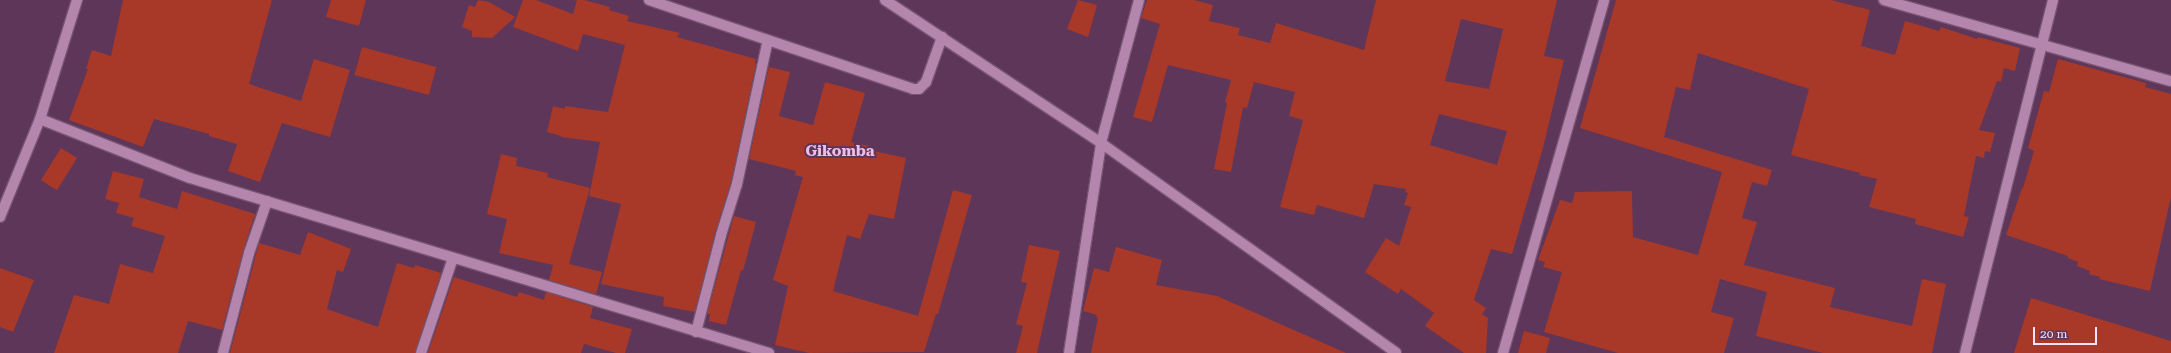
<!DOCTYPE html>
<html>
<head>
<meta charset="utf-8">
<style>
  body { margin:0 }
  #map { position:relative; width:2171px; height:353px; overflow:hidden; background:#5e365a; font-family:"Roboto Serif",serif }
  div>[style] { position:absolute }
  .building>* { inset:0; background:#a83827; transform-origin:0 0 }
  .roads { filter:drop-shadow(1px 0 #765472) drop-shadow(-1px 0 #765472) drop-shadow(0 1px #765472) drop-shadow(0 -1px #765472) }
  .minor>* { height:10px; margin:-5px; padding:0 5px; transform-origin:5px; border-radius:5px; background:#b486ae }
  span { translate:-50% -50%; white-space:nowrap; text-align:center; line-height:1.15; -webkit-text-stroke:4px #5e365a; paint-order:stroke }
  .quarter-label { font-size:15px; color:#efbee8; font-weight:700 }
  .scale { position:absolute; left:2033px; top:327px; width:64px; height:18px; box-sizing:border-box; border:2px solid #fce3f8; border-top:0; padding-left:5px; font-size:12px; line-height:14px; white-space:nowrap; color:#fce3f8; -webkit-text-stroke:3px #5e365a; paint-order:stroke }
</style>
</head>
<body>
<div id="map">
  <div class="building">
    <i style="clip-path:polygon(123px 0,272px 0,249px 84px,301px 101px,314px 59px,350px 70px,330px 137px,282px 123px,260px 182px,228px 171px,237px 144px,209px 136px,209px 134px,154px 119px,143px 147px,69px 120px,88px 69px,86px 69px,92px 50px,111px 56px)"></i>
    <i style="clip-path:polygon(331px 0,366px 0,359px 26px,326px 17px)"></i>
    <i style="clip-path:polygon(478px 0,489px 2px,515px 17px,492px 38px,472px 37px,472px 31px,462px 27px,469px 5px,475px 7px)"></i>
    <i style="clip-path:polygon(523px 0,536px 0,573px 14px,577px 0,584px 0,610px 7px,609px 10px,629px 16px,627px 21px,680px 33px,677px 37px,756px 59px,755px 63px,756px 64px,731px 182px,715px 233px,695px 312px,663px 306px,664px 297px,601px 284px,621px 204px,589px 196px,600px 142px,561px 137px,561px 136px,547px 132px,553px 106px,565px 109px,565px 106px,608px 112px,625px 45px,583px 34px,578px 51px,513px 27px)"></i>
    <i style="clip-path:polygon(1078px 0,1097px 5px,1088px 37px,1067px 29px)"></i>
    <i style="clip-path:polygon(evenodd,1147px 0,1194px 0,1213px 5px,1209px 21px,1240px 28px,1238px 35px,1270px 43px,1276px 23px,1364px 50px,1376px 0,1557px 0,1544px 56px,1564px 60px,1543px 148px,1512px 254px,1491px 249px,1474px 300px,1486px 308px,1482px 314px,1488px 318px,1486px 353px,1464px 353px,1425px 326px,1434px 313px,1401px 289px,1398px 294px,1365px 272px,1386px 238px,1399px 246px,1411px 207px,1404px 205px,1408px 193px,1405px 192px,1406px 189px,1374px 184px,1364px 218px,1317px 205px,1314px 215px,1280px 207px,1303px 120px,1289px 116px,1295px 92px,1254px 82px,1247px 108px,1243px 107px,1231px 172px,1214px 169px,1227px 103px,1225px 102px,1231px 80px,1168px 65px,1152px 122px,1133px 117px,1160px 24px,1141px 18px,1147px 0,1461px 19px,1503px 29px,1489px 89px,1445px 81px,1461px 19px,1147px 0,1439px 114px,1507px 131px,1497px 165px,1430px 145px,1439px 114px)"></i>
    <i style="clip-path:polygon(1616px 0,1831px 0,1870px 10px,1861px 46px,1895px 55px,1905px 21px,1939px 31px,1941px 27px,1977px 39px,1978px 37px,2020px 48px,2015px 71px,2004px 68px,2001px 82px,1997px 81px,1979px 130px,1995px 133px,1990px 152px,1985px 151px,1984px 158px,1976px 156px,1964px 216px,1969px 217px,1963px 237px,1915px 224px,1916px 219px,1869px 207px,1877px 179px,1859px 175px,1860px 173px,1791px 155px,1809px 89px,1698px 53px,1690px 90px,1676px 87px,1664px 137px,1772px 170px,1767px 186px,1752px 182px,1742px 218px,1757px 222px,1744px 265px,1835px 288px,1830px 307px,1912px 326px,1922px 279px,1946px 284px,1932px 353px,1823px 353px,1756px 336px,1767px 292px,1720px 279px,1711px 312px,1734px 318px,1724px 353px,1618px 353px,1544px 332px,1562px 272px,1543px 267px,1545px 262px,1538px 260px,1560px 200px,1572px 203px,1575px 192px,1632px 191px,1633px 237px,1698px 255px,1722px 172px,1580px 128px)"></i>
    <i style="left:362px;top:47px;width:77px;height:29px;rotate:15deg"></i>
    <i style="clip-path:polygon(2058px 59px,2146px 83px,2145px 87px,2171px 94px,2171px 197px,2150px 291px,2099px 279px,2100px 277px,2089px 274px,2090px 271px,2077px 266px,2078px 262px,2068px 258px,2068px 256px,2006px 235px,2022px 188px,2023px 188px,2034px 151px,2028px 148px,2044px 91px,2049px 92px)"></i>
    <i style="clip-path:polygon(769px 67px,790px 72px,779px 116px,813px 125px,825px 82px,865px 93px,851px 142px,869px 146px,869px 150px,906px 158px,894px 219px,869px 214px,860px 239px,847px 235px,833px 291px,918px 316px,953px 190px,972px 195px,938px 314px,936px 314px,924px 352px,809px 353px,775px 345px,788px 286px,773px 280px,803px 177px,795px 175px,796px 171px,749px 159px)"></i>
    <i style="left:61px;top:148px;width:19px;height:38px;rotate:32deg"></i>
    <i style="clip-path:polygon(501px 154px,517px 158px,516px 166px,548px 173px,547px 177px,590px 188px,569px 264px,602px 272px,596px 294px,549px 280px,553px 265px,499px 253px,507px 219px,487px 214px)"></i>
    <i style="clip-path:polygon(113px 171px,144px 179px,139px 197px,177px 209px,182px 191px,255px 214px,243px 251px,222px 330px,188px 321px,178px 353px,54px 353px,74px 295px,109px 304px,120px 264px,153px 273px,165px 236px,131px 226px,134px 218px,116px 213px,119px 203px,105px 199px)"></i>
    <i style="clip-path:polygon(734px 216px,756px 222px,743px 271px,741px 270px,726px 325px,709px 321px,710px 314px,707px 314px)"></i>
    <i style="clip-path:polygon(308px 232px,351px 249px,343px 272px,337px 270px,327px 309px,378px 327px,397px 263px,414px 268px,415px 265px,441px 273px,415px 353px,230px 353px,259px 243px,300px 255px)"></i>
    <i style="clip-path:polygon(1029px 245px,1060px 251px,1037px 353px,1016px 353px,1023px 326px,1016px 324px,1027px 283px,1021px 282px)"></i>
    <i style="clip-path:polygon(1116px 247px,1162px 260px,1156px 285px,1217px 296px,1346px 353px,1091px 353px,1098px 318px,1096px 317px,1097px 315px,1083px 311px,1094px 268px,1109px 272px)"></i>
    <i style="clip-path:polygon(0 268px,34px 280px,13px 332px,0 327px)"></i>
    <i style="clip-path:polygon(454px 277px,517px 297px,519px 292px,544px 300px,546px 292px,593px 307px,590px 318px,632px 329px,625px 353px,616px 353px,584px 344px,581px 353px,428px 353px)"></i>
    <i style="clip-path:polygon(2031px 298px,2171px 341px,2171px 353px,2014px 353px)"></i>
    <i style="clip-path:polygon(1524px 331px,1550px 338px,1546px 353px,1518px 353px)"></i>
  </div>
  <div class="roads">
    <div class="minor">
      <i style="left:649px;top:0;width:279px;rotate:18.6deg"></i>
      <i style="left:913px;top:89px;width:6px"></i>
      <i style="left:919px;top:89px;width:10px;rotate:-45deg"></i>
      <i style="left:926px;top:82px;width:48px;rotate:-70.4deg"></i>
      <i style="left:885px;top:0;width:259px;rotate:33.5deg"></i>
      <i style="left:1101px;top:143px;width:362px;rotate:35.4deg"></i>
      <i style="left:1884px;top:0;width:298px;rotate:15.8deg"></i>
      <i style="left:40px;top:119px;width:161px;rotate:21.5deg"></i>
      <i style="left:190px;top:178px;width:605px;rotate:16.82deg"></i>
      <i style="left:0;top:217px;width:106px;rotate:-67.8deg"></i>
      <i style="left:40px;top:119px;width:125px;rotate:-72.7deg"></i>
      <i style="left:696px;top:332px;width:100px;rotate:-75.5deg"></i>
      <i style="left:721px;top:235px;width:53px;rotate:-72.6deg"></i>
      <i style="left:737px;top:184px;width:147px;rotate:-77.9deg"></i>
      <i style="left:223px;top:353px;width:103px;rotate:-75.4deg"></i>
      <i style="left:249px;top:253px;width:55px;rotate:-70.9deg"></i>
      <i style="left:421px;top:353px;width:100px;rotate:-71.4deg"></i>
      <i style="left:1069px;top:353px;width:212px;rotate:-81.3deg"></i>
      <i style="left:1101px;top:143px;width:148px;rotate:-75.1deg"></i>
      <i style="left:1503px;top:353px;width:367px;rotate:-74deg"></i>
      <i style="left:1965px;top:353px;width:364px;rotate:-76deg"></i>
    </div>
  </div>
  <div class="quarter-label">
    <span style="left:840px;top:152px">Gikomba</span>
  </div>
  <div class="scale">20 m</div>
</div>
</body>
</html>
